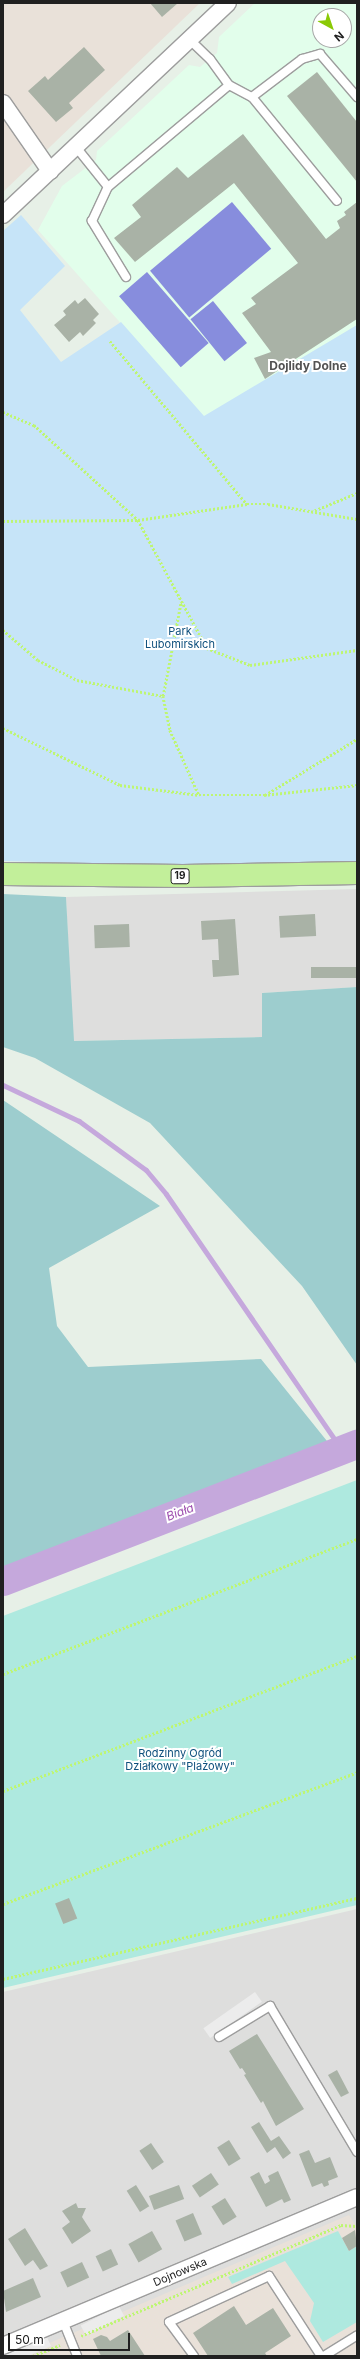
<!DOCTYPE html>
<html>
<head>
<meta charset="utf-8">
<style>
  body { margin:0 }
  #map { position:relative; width:360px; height:2359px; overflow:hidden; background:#e7f0e7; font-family:Inter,sans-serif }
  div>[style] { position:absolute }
  .residential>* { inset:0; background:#dededd }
  .industrial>* { inset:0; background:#e9e1d9 }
  .education>* { inset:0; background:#e2feeb }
  .grass>* { inset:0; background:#aee9df }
  .forest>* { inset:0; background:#9dcdce }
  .park>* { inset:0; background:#c6e4f8 }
  .pitch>* { inset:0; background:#878ddd; transform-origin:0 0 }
  .parking>* { inset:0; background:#ececec; transform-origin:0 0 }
  .stream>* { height:5px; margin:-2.5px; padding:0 2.5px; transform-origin:2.5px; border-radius:2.5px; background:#c5a8dc }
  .river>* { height:29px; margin:-14.5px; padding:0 14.5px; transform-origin:14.5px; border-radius:14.5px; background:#c5a8dc }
  .building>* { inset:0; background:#a9b2a6; transform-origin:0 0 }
  .path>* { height:2.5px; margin-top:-1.25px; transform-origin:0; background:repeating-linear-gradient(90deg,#bef672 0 2px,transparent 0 4px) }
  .roads { filter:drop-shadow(1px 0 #9d9d9d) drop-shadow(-1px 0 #9d9d9d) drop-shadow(0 1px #9d9d9d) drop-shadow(0 -1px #9d9d9d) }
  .service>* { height:8px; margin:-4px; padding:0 4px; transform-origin:4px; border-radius:4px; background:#fff }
  .minor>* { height:16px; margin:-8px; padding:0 8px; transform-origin:8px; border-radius:8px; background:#fff }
  .trunk>* { height:22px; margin:-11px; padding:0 11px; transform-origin:11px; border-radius:11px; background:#c2ef9a }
  span { translate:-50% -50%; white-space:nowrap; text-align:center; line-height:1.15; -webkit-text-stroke:4px #fff; paint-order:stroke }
  .shield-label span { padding:1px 3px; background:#fff; border:1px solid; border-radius:3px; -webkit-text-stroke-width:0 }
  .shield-label { font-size:10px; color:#202020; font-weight:700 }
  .park-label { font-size:11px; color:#0f507d }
  .street-label { font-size:11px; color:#202020 }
  .neighbourhood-label { font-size:12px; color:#535353; font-weight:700 }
  .water-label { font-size:12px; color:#9d4eae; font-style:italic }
  .frame { position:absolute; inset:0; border:4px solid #202020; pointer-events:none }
  .north { position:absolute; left:312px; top:8px; width:40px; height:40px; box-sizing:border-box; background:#fff; border:1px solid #a6a6a6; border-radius:50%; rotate:140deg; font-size:11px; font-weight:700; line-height:16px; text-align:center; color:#202020 }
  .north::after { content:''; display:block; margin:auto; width:14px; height:18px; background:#8bca06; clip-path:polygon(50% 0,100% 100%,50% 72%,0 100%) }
  .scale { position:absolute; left:8px; top:2333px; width:122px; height:18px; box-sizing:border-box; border:2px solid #202020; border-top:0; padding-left:5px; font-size:12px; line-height:14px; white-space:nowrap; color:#202020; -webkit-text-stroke:3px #fff; paint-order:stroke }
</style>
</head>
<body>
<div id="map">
  <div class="residential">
    <i style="clip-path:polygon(357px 889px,357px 987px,262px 993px,262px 1037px,73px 1041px,66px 897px)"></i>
    <i style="clip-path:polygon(357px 1909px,357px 2228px,19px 2356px,3px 2356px,3px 1992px)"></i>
  </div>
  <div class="industrial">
    <i style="clip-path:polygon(3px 3px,200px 3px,3px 192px)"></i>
    <i style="clip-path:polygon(349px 2215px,357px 2228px,357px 2356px,19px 2356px)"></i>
  </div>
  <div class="education">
    <i style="clip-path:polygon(evenodd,255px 3px,357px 3px,357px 325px,204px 417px,38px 230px,62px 186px,96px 160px,97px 151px,189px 65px,200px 67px,217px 53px,219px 37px,255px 3px,320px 16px,344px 16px,344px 40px,320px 40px,320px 16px)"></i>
  </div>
  <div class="grass">
    <i style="clip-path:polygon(357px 1480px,357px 1905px,3px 1988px,3px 1616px)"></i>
    <i style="clip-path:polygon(338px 2231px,349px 2251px,357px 2246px,357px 2322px,323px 2342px,310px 2321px,314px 2303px,285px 2261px,232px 2284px,228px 2277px)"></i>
  </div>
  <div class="forest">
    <i style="clip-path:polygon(3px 894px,66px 897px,74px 1041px,262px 1037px,262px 993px,357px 987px,357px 1365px,302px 1286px,150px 1123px,35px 1058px,3px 1047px)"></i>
    <i style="clip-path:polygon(3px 1100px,160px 1206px,49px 1268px,57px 1326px,88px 1367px,261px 1359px,335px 1451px,3px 1579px)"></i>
  </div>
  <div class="park">
    <i style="clip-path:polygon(21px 215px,65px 266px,20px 310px,61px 362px,121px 322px,204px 416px,357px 325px,357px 862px,181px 866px,3px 861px,3px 231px)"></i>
  </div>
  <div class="pitch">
    <i style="left:232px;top:202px;width:61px;height:107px;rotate:50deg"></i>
    <i style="left:147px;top:272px;width:94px;height:37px;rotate:49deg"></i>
    <i style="left:213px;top:301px;width:54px;height:29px;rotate:51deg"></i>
  </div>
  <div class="parking">
    <i style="left:255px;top:1992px;width:12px;height:63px;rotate:55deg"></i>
    <i style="left:119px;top:2306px;width:11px;height:43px;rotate:63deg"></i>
    <i style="clip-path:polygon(46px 2335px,51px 2346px,28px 2356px,3px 2356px,3px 2353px)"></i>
  </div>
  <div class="stream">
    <i style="left:3px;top:1085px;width:84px;rotate:25.3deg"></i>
    <i style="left:79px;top:1121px;width:83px;rotate:36.2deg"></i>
    <i style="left:146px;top:1170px;width:31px;rotate:50deg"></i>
    <i style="left:166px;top:1194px;width:311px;rotate:55.5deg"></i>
  </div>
  <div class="river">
    <i style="left:3px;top:1581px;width:380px;rotate:-21.2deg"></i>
  </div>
  <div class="building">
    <i style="clip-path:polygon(150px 3px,178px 3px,162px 17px)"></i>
    <i style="clip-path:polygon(84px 47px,105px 70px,69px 103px,73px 108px,56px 122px,28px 91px,45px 76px,48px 80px)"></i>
    <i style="clip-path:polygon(317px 72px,357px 122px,357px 182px,287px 96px)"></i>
    <i style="clip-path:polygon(243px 134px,326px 239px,340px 228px,337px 221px,346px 215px,344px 212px,357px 202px,357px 319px,265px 379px,254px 358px,271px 352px,242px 313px,256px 304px,251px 298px,298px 263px,234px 183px,135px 262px,114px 238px,141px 217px,132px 205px,177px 167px,188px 178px)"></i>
    <i style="clip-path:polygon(85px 298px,99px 314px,93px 320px,96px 323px,83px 336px,80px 332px,69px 342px,54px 325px,66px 315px,63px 311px,75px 300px,78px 304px)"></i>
    <i style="left:315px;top:914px;width:22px;height:36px;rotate:87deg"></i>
    <i style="clip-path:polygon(235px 919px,239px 975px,213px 977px,212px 960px,219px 960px,218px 939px,202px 940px,201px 921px)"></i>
    <i style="left:129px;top:924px;width:23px;height:35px;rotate:88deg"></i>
    <i style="left:357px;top:967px;width:11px;height:46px;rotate:90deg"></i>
    <i style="left:69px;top:1898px;width:22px;height:15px;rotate:68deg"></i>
    <i style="clip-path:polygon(257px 2034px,304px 2109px,276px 2126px,266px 2107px,263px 2101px,261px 2103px,244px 2075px,246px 2074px,242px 2068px,240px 2069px,229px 2051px)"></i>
    <i style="clip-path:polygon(337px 2070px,349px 2093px,341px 2097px,328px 2075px)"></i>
    <i style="clip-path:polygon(259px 2122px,271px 2141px,279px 2136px,291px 2153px,283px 2159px,275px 2147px,267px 2153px,251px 2127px)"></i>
    <i style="left:229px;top:2140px;width:22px;height:14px;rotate:58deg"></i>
    <i style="left:151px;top:2143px;width:23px;height:14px;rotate:56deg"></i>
    <i style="clip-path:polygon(309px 2150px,315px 2163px,330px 2157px,338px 2177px,328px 2181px,329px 2185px,324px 2187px,322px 2183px,312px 2187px,299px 2154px)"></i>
    <i style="clip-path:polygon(278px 2171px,291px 2200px,284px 2203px,282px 2199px,266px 2207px,250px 2177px,259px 2172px,265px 2184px,270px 2181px,268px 2176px)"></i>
    <i style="left:211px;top:2173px;width:14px;height:23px;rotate:56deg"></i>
    <i style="left:136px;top:2185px;width:25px;height:11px;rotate:58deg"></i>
    <i style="left:179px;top:2185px;width:15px;height:32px;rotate:70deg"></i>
    <i style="left:225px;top:2198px;width:22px;height:16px;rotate:58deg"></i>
    <i style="clip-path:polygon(76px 2203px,78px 2208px,86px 2208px,82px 2217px,91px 2231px,72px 2244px,62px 2228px,70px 2222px,62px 2211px)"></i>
    <i style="left:193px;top:2213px;width:23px;height:19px;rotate:67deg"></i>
    <i style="clip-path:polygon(25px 2228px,48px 2266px,40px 2270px,33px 2260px,25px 2266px,8px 2239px)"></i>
    <i style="clip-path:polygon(355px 2230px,357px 2246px,349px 2251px,342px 2238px)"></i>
    <i style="left:152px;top:2231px;width:21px;height:27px;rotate:61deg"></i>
    <i style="left:111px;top:2249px;width:17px;height:17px;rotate:65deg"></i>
    <i style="left:82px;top:2262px;width:17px;height:24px;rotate:65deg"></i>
    <i style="clip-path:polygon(33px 2278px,41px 2297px,6px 2312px,3px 2291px)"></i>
    <i style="clip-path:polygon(234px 2306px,246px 2325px,273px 2308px,291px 2336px,265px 2353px,267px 2356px,208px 2356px,193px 2333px)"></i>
    <i style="clip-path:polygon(128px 2330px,145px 2356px,101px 2356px,93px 2339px,101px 2335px,107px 2337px,110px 2341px)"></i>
  </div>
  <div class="path">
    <i style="left:110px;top:341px;width:213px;rotate:50deg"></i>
    <i style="left:3px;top:412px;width:34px;rotate:23deg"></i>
    <i style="left:34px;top:425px;width:141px;rotate:42.4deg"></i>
    <i style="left:138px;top:520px;width:145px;rotate:61.7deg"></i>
    <i style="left:207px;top:648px;width:46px;rotate:21.6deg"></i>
    <i style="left:250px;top:665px;width:108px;rotate:-8deg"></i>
    <i style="left:311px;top:512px;width:50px;rotate:-22.4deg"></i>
    <i style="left:3px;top:521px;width:135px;rotate:-0.4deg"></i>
    <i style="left:138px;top:520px;width:110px;rotate:-8.4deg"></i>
    <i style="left:247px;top:504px;width:21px"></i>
    <i style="left:268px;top:504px;width:90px;rotate:9.6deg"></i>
    <i style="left:3px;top:630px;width:46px;rotate:40.6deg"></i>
    <i style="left:38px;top:660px;width:44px;rotate:27.1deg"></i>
    <i style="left:77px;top:680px;width:87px;rotate:10.5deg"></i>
    <i style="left:163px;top:696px;width:35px;rotate:78deg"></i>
    <i style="left:170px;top:730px;width:71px;rotate:66deg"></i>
    <i style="left:163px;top:696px;width:96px;rotate:-79.2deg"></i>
    <i style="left:3px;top:728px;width:130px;rotate:26deg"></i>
    <i style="left:120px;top:785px;width:80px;rotate:7.2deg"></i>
    <i style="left:199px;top:795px;width:65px"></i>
    <i style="left:264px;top:795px;width:94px;rotate:-6.1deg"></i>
    <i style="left:265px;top:795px;width:108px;rotate:-31.3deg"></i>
    <i style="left:3px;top:1674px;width:379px;rotate:-20.9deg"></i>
    <i style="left:3px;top:1791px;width:379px;rotate:-20.9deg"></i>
    <i style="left:3px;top:1904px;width:378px;rotate:-20.4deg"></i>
    <i style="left:3px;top:1979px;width:363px;rotate:-12.9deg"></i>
    <i style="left:81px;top:2336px;width:283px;rotate:-23.1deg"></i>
    <i style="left:341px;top:2225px;width:16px;rotate:4deg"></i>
    <i style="left:33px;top:2356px;width:29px;rotate:-22deg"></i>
  </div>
  <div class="roads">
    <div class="service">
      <i style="left:190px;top:40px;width:28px;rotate:44deg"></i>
      <i style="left:210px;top:59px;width:32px;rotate:54deg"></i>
      <i style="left:229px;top:85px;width:26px;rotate:28deg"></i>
      <i style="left:252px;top:97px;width:134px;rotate:50.7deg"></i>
      <i style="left:252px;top:97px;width:63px;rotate:-37.2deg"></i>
      <i style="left:302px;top:59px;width:19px;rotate:-16deg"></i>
      <i style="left:320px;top:54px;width:57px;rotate:49.3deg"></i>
      <i style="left:76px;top:147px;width:51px;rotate:51.3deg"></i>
      <i style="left:126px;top:277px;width:66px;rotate:-121.3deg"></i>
      <i style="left:92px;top:221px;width:38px;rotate:-65deg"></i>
      <i style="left:108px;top:187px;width:158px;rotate:-40.1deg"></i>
      <i style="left:219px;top:2037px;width:60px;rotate:-31.3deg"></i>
      <i style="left:270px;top:2006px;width:170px;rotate:59.2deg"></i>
      <i style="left:63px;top:2321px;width:38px;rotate:68deg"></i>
      <i style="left:194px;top:2356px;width:42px;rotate:-126.3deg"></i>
      <i style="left:169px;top:2322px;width:110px;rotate:-24.7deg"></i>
      <i style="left:269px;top:2276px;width:95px;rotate:57deg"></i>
      <i style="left:324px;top:2356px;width:39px;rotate:-32deg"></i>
    </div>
    <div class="minor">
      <i style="left:3px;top:103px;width:83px;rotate:55.3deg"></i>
      <i style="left:3px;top:215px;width:309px;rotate:-43.3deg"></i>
      <i style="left:3px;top:2346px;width:384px;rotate:-22.8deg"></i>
    </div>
    <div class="trunk">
      <i style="left:3px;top:874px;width:180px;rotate:0.6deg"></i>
      <i style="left:183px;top:876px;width:174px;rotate:-1deg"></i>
    </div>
  </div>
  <div class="shield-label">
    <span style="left:180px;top:876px">19</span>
  </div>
  <div class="park-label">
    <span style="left:180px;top:638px">Park<br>Lubomirskich</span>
    <span style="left:180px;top:1760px">Rodzinny Ogród<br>Działkowy "Plażowy"</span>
  </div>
  <div class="street-label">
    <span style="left:180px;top:2272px;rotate:-23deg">Dojnowska</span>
  </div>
  <div class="neighbourhood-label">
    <span style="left:308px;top:366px">Dojlidy Dolne</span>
  </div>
  <div class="water-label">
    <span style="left:180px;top:1512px;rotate:-21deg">Biała</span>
  </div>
  <div class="frame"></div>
  <div class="north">N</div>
  <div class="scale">50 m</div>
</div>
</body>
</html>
